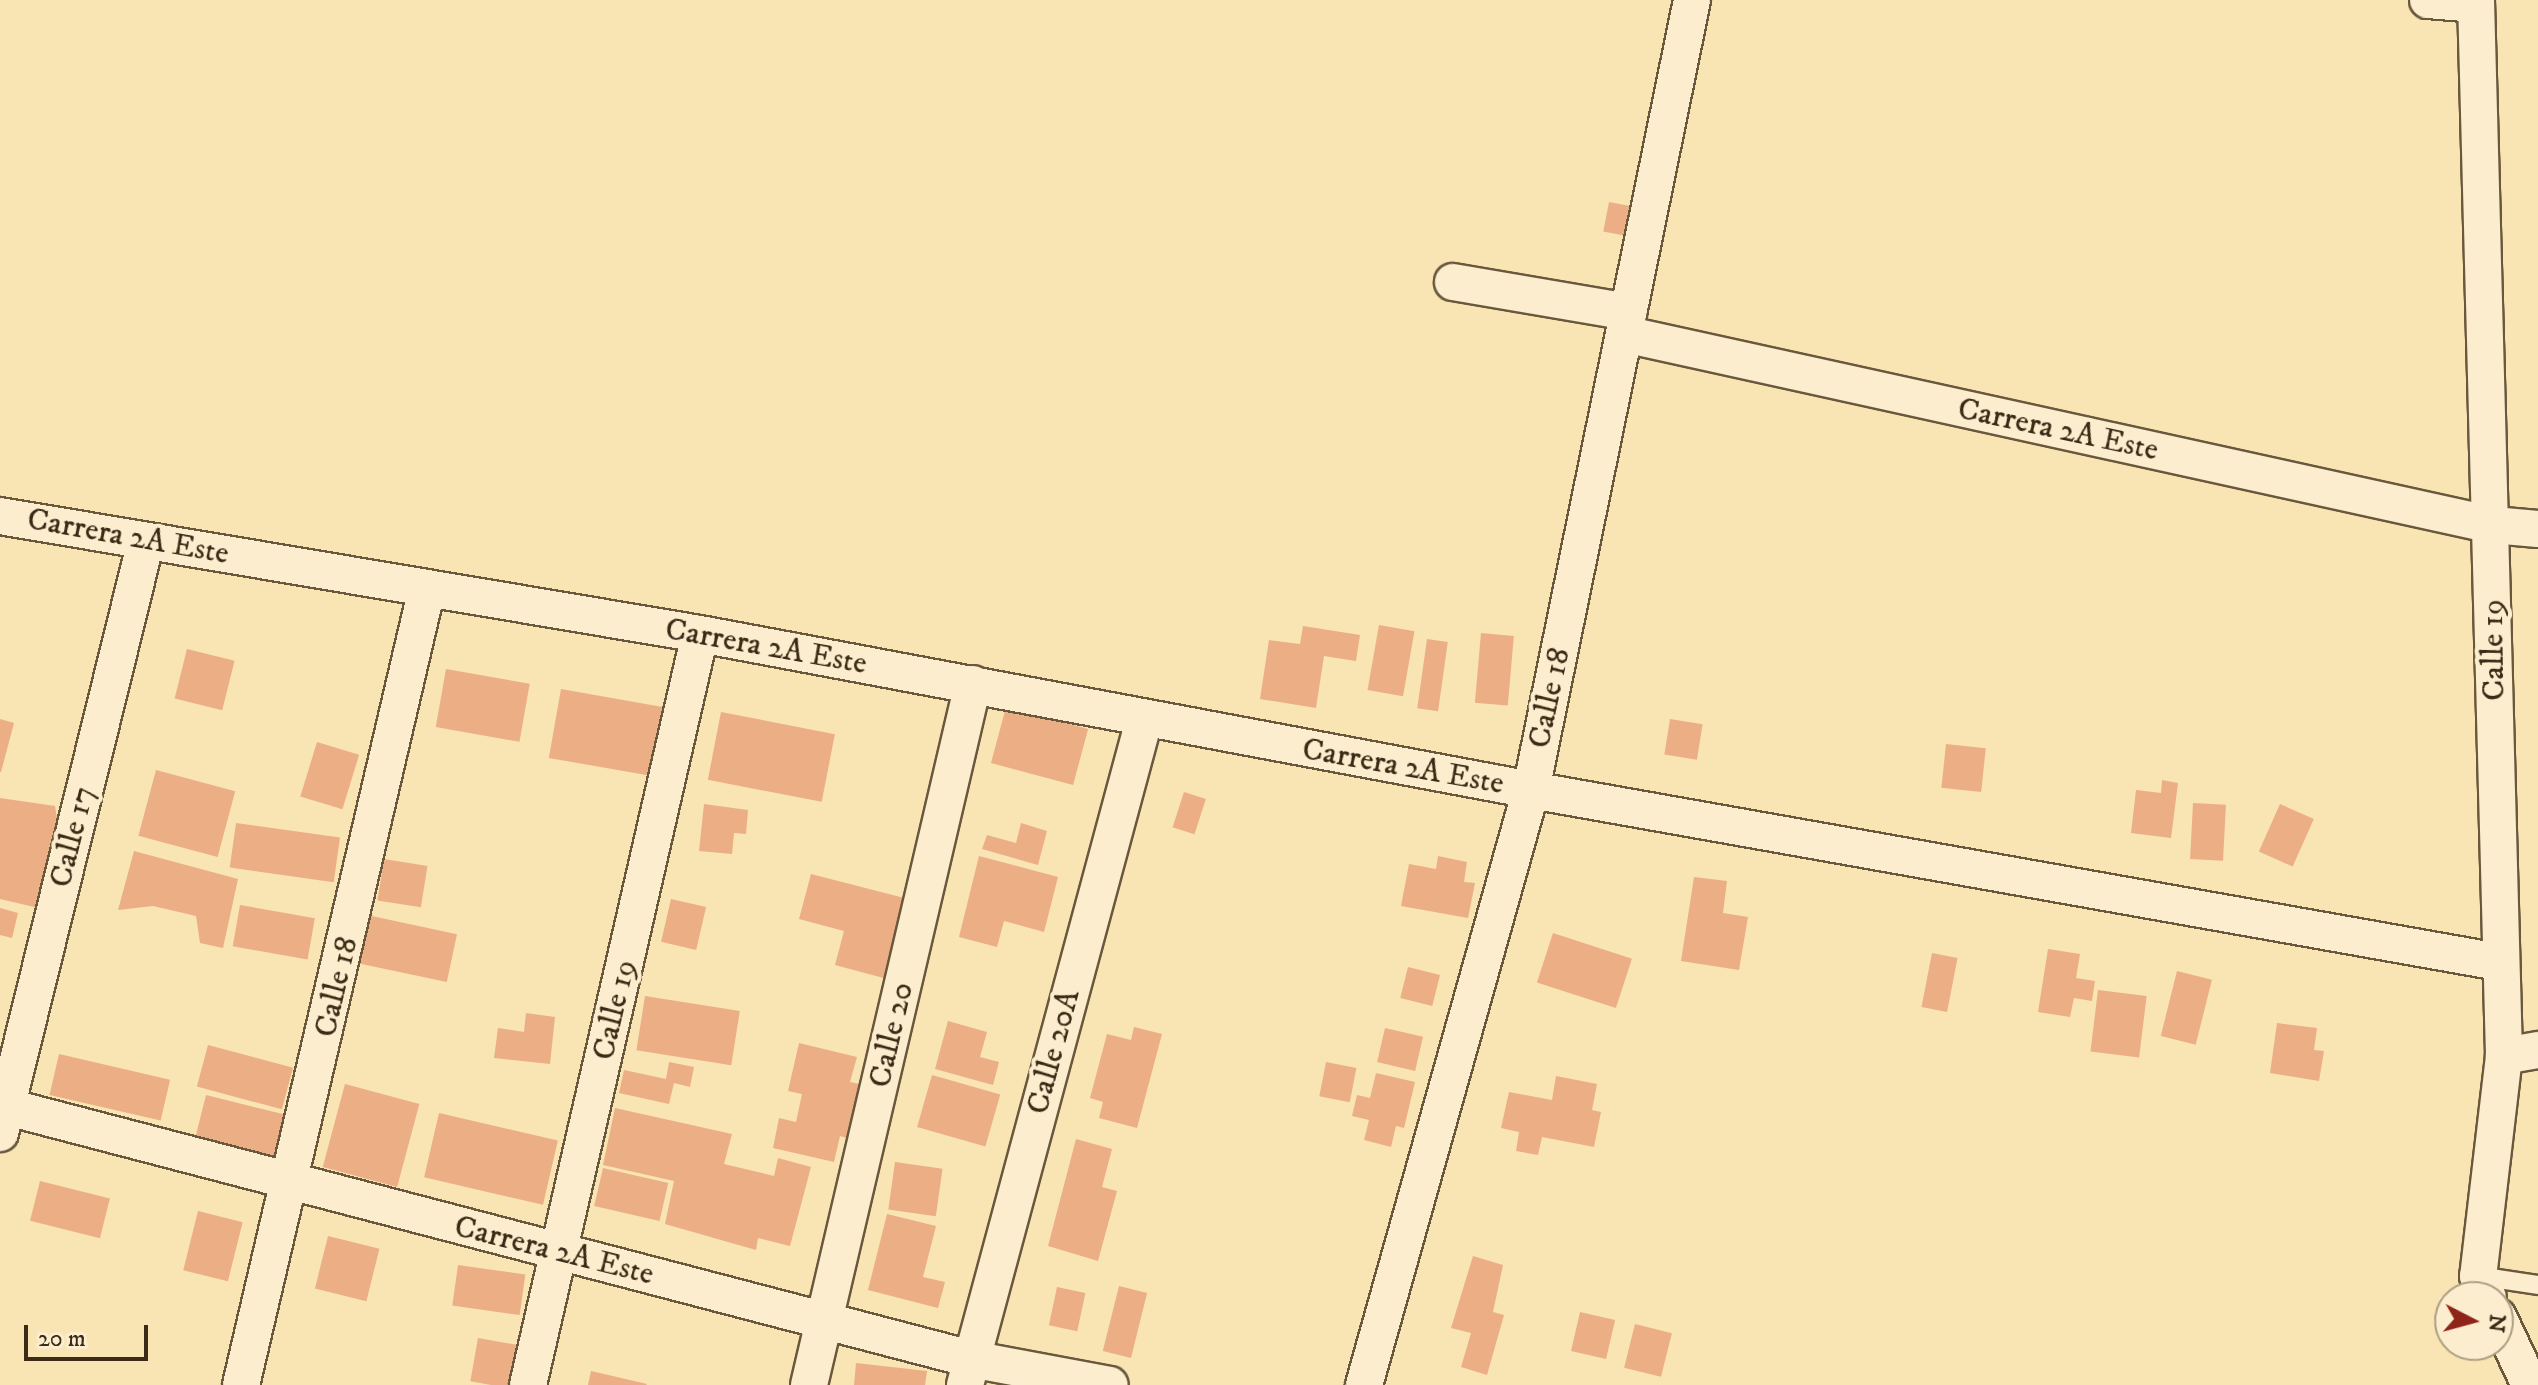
<!DOCTYPE html>
<html>
<head>
<meta charset="utf-8">
<style>
  body { margin:0 }
  #map { position:relative; width:2538px; height:1385px; overflow:hidden; background:#f9e4b3; font-family:"IM FELL DW Pica",serif }
  div>[style] { position:absolute }
  .building>* { inset:0; background:#ecae85; transform-origin:0 0 }
  .roads { filter:drop-shadow(2px 0 #6a583d) drop-shadow(-2px 0 #6a583d) drop-shadow(0 2px #6a583d) drop-shadow(0 -2px #6a583d) }
  .service>* { height:18px; margin:-9px; padding:0 9px; transform-origin:9px; border-radius:9px; background:#fbedce }
  .minor>* { height:36px; margin:-18px; padding:0 18px; transform-origin:18px; border-radius:18px; background:#fbedce }
  span { translate:-50% -50%; white-space:nowrap; text-align:center; line-height:1.15; -webkit-text-stroke:8px #fbedce; paint-order:stroke }
  .street-label { font-size:32px; color:#3b2a16 }
  .north { position:absolute; left:2434px; top:1281px; width:80px; height:80px; box-sizing:border-box; background:#fbedce; border:2px solid #ae9f84; border-radius:50%; rotate:96deg; font-size:22px; font-weight:700; line-height:32px; text-align:center; color:#3b2a16 }
  .north::after { content:''; display:block; margin:auto; width:28px; height:36px; background:#8f2418; clip-path:polygon(50% 0,100% 100%,50% 72%,0 100%) }
  .scale { position:absolute; left:24px; top:1325px; width:124px; height:36px; box-sizing:border-box; border:4px solid #3b2a16; border-top:0; padding-left:10px; font-size:24px; line-height:28px; white-space:nowrap; color:#3b2a16; -webkit-text-stroke:6px #fbedce; paint-order:stroke }
</style>
</head>
<body>
<div id="map">
  <div class="building">
    <i style="left:1609px;top:202px;width:36px;height:30px;rotate:11deg"></i>
    <i style="left:1379px;top:625px;width:36px;height:66px;rotate:10deg"></i>
    <i style="clip-path:polygon(1303px 626px,1360px 635px,1356px 661px,1324px 656px,1316px 708px,1260px 699px,1269px 640px,1300px 644px)"></i>
    <i style="left:1481px;top:633px;width:33px;height:70px;rotate:5deg"></i>
    <i style="left:1427px;top:639px;width:21px;height:70px;rotate:8deg"></i>
    <i style="left:187px;top:649px;width:49px;height:51px;rotate:14deg"></i>
    <i style="left:446px;top:669px;width:85px;height:59px;rotate:10deg"></i>
    <i style="left:561px;top:689px;width:106px;height:70px;rotate:10deg"></i>
    <i style="left:1006px;top:707px;width:85px;height:58px;rotate:15deg"></i>
    <i style="left:721px;top:712px;width:116px;height:69px;rotate:11deg"></i>
    <i style="clip-path:polygon(0 719px,14px 723px,1px 772px,0 772px)"></i>
    <i style="left:1670px;top:719px;width:33px;height:36px;rotate:9deg"></i>
    <i style="left:317px;top:742px;width:44px;height:57px;rotate:17deg"></i>
    <i style="left:1946px;top:744px;width:40px;height:44px;rotate:6deg"></i>
    <i style="left:156px;top:770px;width:82px;height:68px;rotate:15deg"></i>
    <i style="clip-path:polygon(2162px 780px,2178px 783px,2171px 838px,2131px 833px,2136px 790px,2161px 793px)"></i>
    <i style="left:1184px;top:792px;width:23px;height:37px;rotate:18deg"></i>
    <i style="clip-path:polygon(0 798px,55px 806px,62px 853px,47px 910px,0 899px)"></i>
    <i style="left:2193px;top:803px;width:33px;height:56px;rotate:3deg"></i>
    <i style="clip-path:polygon(704px 804px,748px 810px,746px 834px,734px 833px,732px 854px,699px 851px)"></i>
    <i style="left:2280px;top:804px;width:37px;height:52px;rotate:24deg"></i>
    <i style="left:236px;top:823px;width:105px;height:45px;rotate:8deg"></i>
    <i style="clip-path:polygon(1021px 823px,1047px 831px,1038px 865px,982px 849px,987px 835px,1016px 843px)"></i>
    <i style="clip-path:polygon(134px 851px,238px 879px,223px 948px,200px 943px,196px 916px,153px 906px,118px 910px)"></i>
    <i style="clip-path:polygon(979px 856px,1058px 877px,1044px 932px,1004px 921px,997px 947px,959px 937px)"></i>
    <i style="clip-path:polygon(1438px 856px,1467px 862px,1464px 882px,1475px 883px,1468px 918px,1401px 906px,1409px 864px,1436px 869px)"></i>
    <i style="left:384px;top:859px;width:44px;height:42px;rotate:9deg"></i>
    <i style="clip-path:polygon(811px 874px,912px 900px,891px 980px,835px 965px,844px 931px,799px 919px)"></i>
    <i style="clip-path:polygon(1694px 877px,1727px 881px,1723px 913px,1748px 917px,1739px 970px,1681px 961px)"></i>
    <i style="left:671px;top:899px;width:36px;height:44px;rotate:13deg"></i>
    <i style="left:240px;top:905px;width:76px;height:42px;rotate:10deg"></i>
    <i style="clip-path:polygon(0 908px,18px 913px,12px 938px,0 935px)"></i>
    <i style="left:367px;top:915px;width:92px;height:49px;rotate:12deg"></i>
    <i style="left:1553px;top:933px;width:83px;height:52px;rotate:18deg"></i>
    <i style="clip-path:polygon(2048px 949px,2080px 954px,2076px 978px,2095px 981px,2092px 1001px,2074px 998px,2070px 1017px,2038px 1012px)"></i>
    <i style="left:1932px;top:953px;width:26px;height:55px;rotate:11deg"></i>
    <i style="left:1408px;top:967px;width:33px;height:32px;rotate:14deg"></i>
    <i style="left:2177px;top:971px;width:36px;height:67px;rotate:14deg"></i>
    <i style="left:2098px;top:990px;width:49px;height:62px;rotate:7deg"></i>
    <i style="left:645px;top:996px;width:96px;height:55px;rotate:9deg"></i>
    <i style="clip-path:polygon(526px 1013px,555px 1017px,550px 1064px,494px 1058px,498px 1028px,524px 1032px)"></i>
    <i style="clip-path:polygon(948px 1021px,987px 1032px,980px 1057px,999px 1062px,993px 1085px,935px 1069px)"></i>
    <i style="clip-path:polygon(2277px 1023px,2317px 1028px,2314px 1050px,2324px 1051px,2319px 1081px,2270px 1073px)"></i>
    <i style="clip-path:polygon(1134px 1027px,1162px 1034px,1137px 1128px,1099px 1118px,1103px 1102px,1090px 1098px,1107px 1034px,1131px 1040px)"></i>
    <i style="left:1385px;top:1028px;width:39px;height:35px;rotate:13deg"></i>
    <i style="clip-path:polygon(799px 1043px,857px 1057px,850px 1082px,865px 1085px,853px 1140px,840px 1136px,834px 1162px,773px 1148px,779px 1118px,796px 1122px,802px 1094px,788px 1091px)"></i>
    <i style="left:208px;top:1045px;width:88px;height:43px;rotate:15deg"></i>
    <i style="left:59px;top:1054px;width:114px;height:42px;rotate:13deg"></i>
    <i style="clip-path:polygon(669px 1062px,694px 1067px,690px 1087px,674px 1083px,669px 1104px,619px 1093px,624px 1070px,666px 1079px)"></i>
    <i style="left:1326px;top:1062px;width:31px;height:35px;rotate:11deg"></i>
    <i style="clip-path:polygon(1376px 1073px,1415px 1082px,1404px 1128px,1396px 1126px,1391px 1147px,1364px 1140px,1369px 1120px,1352px 1116px,1357px 1095px,1370px 1098px)"></i>
    <i style="left:932px;top:1075px;width:71px;height:54px;rotate:16deg"></i>
    <i style="clip-path:polygon(1556px 1076px,1597px 1084px,1592px 1110px,1601px 1112px,1594px 1147px,1542px 1137px,1538px 1155px,1516px 1151px,1519px 1132px,1501px 1128px,1509px 1092px,1552px 1100px)"></i>
    <i style="left:345px;top:1084px;width:77px;height:86px;rotate:15deg"></i>
    <i style="left:206px;top:1095px;width:81px;height:49px;rotate:14deg"></i>
    <i style="clip-path:polygon(615px 1108px,732px 1134px,724px 1164px,774px 1176px,778px 1158px,811px 1167px,790px 1246px,758px 1238px,756px 1250px,665px 1224px,674px 1181px,603px 1165px)"></i>
    <i style="left:439px;top:1113px;width:122px;height:66px;rotate:13deg"></i>
    <i style="clip-path:polygon(1076px 1139px,1112px 1149px,1102px 1187px,1117px 1191px,1098px 1261px,1048px 1246px)"></i>
    <i style="left:895px;top:1162px;width:48px;height:48px;rotate:8deg"></i>
    <i style="left:603px;top:1168px;width:67px;height:39px;rotate:13deg"></i>
    <i style="left:40px;top:1181px;width:72px;height:41px;rotate:14deg"></i>
    <i style="left:198px;top:1211px;width:46px;height:61px;rotate:14deg"></i>
    <i style="clip-path:polygon(887px 1214px,936px 1226px,923px 1277px,945px 1282px,938px 1308px,868px 1290px)"></i>
    <i style="left:328px;top:1236px;width:53px;height:54px;rotate:14deg"></i>
    <i style="clip-path:polygon(1473px 1256px,1503px 1265px,1493px 1312px,1504px 1315px,1487px 1375px,1461px 1367px,1471px 1333px,1451px 1328px)"></i>
    <i style="left:458px;top:1265px;width:68px;height:41px;rotate:8deg"></i>
    <i style="left:1119px;top:1286px;width:29px;height:67px;rotate:14deg"></i>
    <i style="left:1057px;top:1287px;width:29px;height:39px;rotate:12deg"></i>
    <i style="left:1580px;top:1312px;width:36px;height:40px;rotate:13deg"></i>
    <i style="left:1635px;top:1324px;width:38px;height:45px;rotate:14deg"></i>
    <i style="left:478px;top:1338px;width:39px;height:44px;rotate:10deg"></i>
    <i style="clip-path:polygon(856px 1363px,927px 1371px,925px 1385px,854px 1385px)"></i>
    <i style="clip-path:polygon(591px 1371px,647px 1384px,646px 1385px,588px 1385px)"></i>
  </div>
  <div class="roads">
    <div class="service">
      <i style="left:2478px;top:1276px;width:61px;rotate:8.5deg"></i>
    </div>
    <div class="minor">
      <i style="left:2428px;top:0;width:48px;rotate:4.8deg"></i>
      <i style="left:2476px;top:0;width:1056px;rotate:88.48deg"></i>
      <i style="left:2504px;top:1056px;width:222px;rotate:96.7deg"></i>
      <i style="left:2478px;top:1276px;width:23px;rotate:65deg"></i>
      <i style="left:1453px;top:282px;width:178px;rotate:9.7deg"></i>
      <i style="left:1624px;top:334px;width:890px;rotate:12.4deg"></i>
      <i style="left:2493px;top:525px;width:45px;rotate:5.1deg"></i>
      <i style="left:0;top:516px;width:710px;rotate:9.57deg"></i>
      <i style="left:700px;top:634px;width:846px;rotate:10.63deg"></i>
      <i style="left:1531px;top:790px;width:983px;rotate:10.08deg"></i>
      <i style="left:2504px;top:1056px;width:35px;rotate:-10deg"></i>
      <i style="left:0;top:1105px;width:1004px;rotate:14.66deg"></i>
      <i style="left:971px;top:1359px;width:141px;rotate:10.6deg"></i>
      <i style="left:0;top:1133px;width:610px;rotate:-76.15deg"></i>
      <i style="left:2498px;top:1317px;width:75px;rotate:64.8deg"></i>
      <i style="left:241px;top:1385px;width:818px;rotate:-76.86deg"></i>
      <i style="left:528px;top:1385px;width:770px;rotate:-77.1deg"></i>
      <i style="left:809px;top:1385px;width:720px;rotate:-76.83deg"></i>
      <i style="left:965px;top:1385px;width:689px;rotate:-74.93deg"></i>
      <i style="left:1364px;top:1385px;width:618px;rotate:-74.32deg"></i>
      <i style="left:1531px;top:790px;width:806px;rotate:-78.48deg"></i>
    </div>
  </div>
  <div class="street-label">
    <span style="left:2058px;top:430px;rotate:12deg">Carrera 2A Este</span>
    <span style="left:128px;top:537px;rotate:10deg">Carrera 2A Este</span>
    <span style="left:766px;top:647px;rotate:10deg">Carrera 2A Este</span>
    <span style="left:2494px;top:650px;rotate:-91deg">Calle 19</span>
    <span style="left:1550px;top:698px;rotate:-78deg">Calle 18</span>
    <span style="left:1403px;top:767px;rotate:10deg">Carrera 2A Este</span>
    <span style="left:73px;top:837px;rotate:-76deg">Calle 17</span>
    <span style="left:337px;top:987px;rotate:-77deg">Calle 18</span>
    <span style="left:615px;top:1010px;rotate:-77deg">Calle 19</span>
    <span style="left:892px;top:1035px;rotate:-77deg">Calle 20</span>
    <span style="left:1054px;top:1052px;rotate:-75deg">Calle 20A</span>
    <span style="left:554px;top:1251px;rotate:14deg">Carrera 2A Este</span>
  </div>
  <div class="north">N</div>
  <div class="scale">20 m</div>
</div>
</body>
</html>
